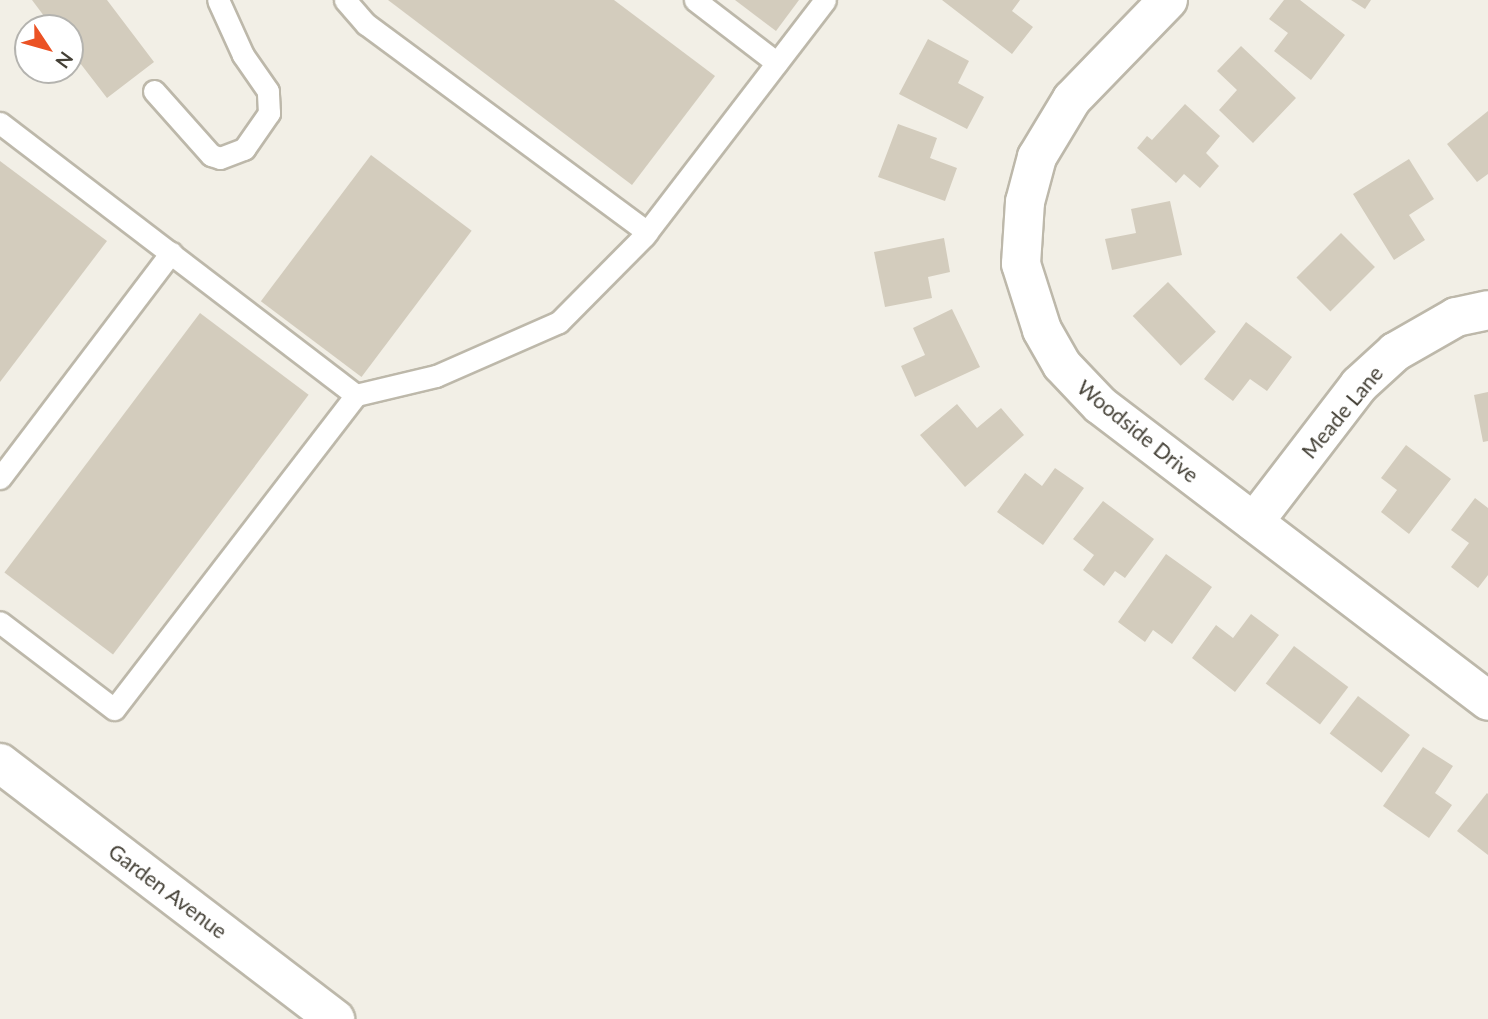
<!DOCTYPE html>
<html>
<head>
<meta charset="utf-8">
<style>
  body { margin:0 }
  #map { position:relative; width:1488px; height:1019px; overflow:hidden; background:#f2efe6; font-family:Lato,sans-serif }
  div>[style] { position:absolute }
  .building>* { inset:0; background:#d3ccbd; transform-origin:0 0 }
  .roads { filter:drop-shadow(2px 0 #bdb8aa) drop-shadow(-2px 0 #bdb8aa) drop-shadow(0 2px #bdb8aa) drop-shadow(0 -2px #bdb8aa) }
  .service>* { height:21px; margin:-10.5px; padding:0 10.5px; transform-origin:10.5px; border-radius:10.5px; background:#fff }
  .minor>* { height:38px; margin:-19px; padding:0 19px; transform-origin:19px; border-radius:19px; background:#fff }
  span { translate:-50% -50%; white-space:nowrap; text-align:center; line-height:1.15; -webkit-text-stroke:7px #fff; paint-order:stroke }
  .street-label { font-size:21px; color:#444036 }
  .north { position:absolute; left:14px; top:14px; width:70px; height:70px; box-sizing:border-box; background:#fff; border:2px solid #b4b3af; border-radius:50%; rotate:126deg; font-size:19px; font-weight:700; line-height:28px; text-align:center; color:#444036 }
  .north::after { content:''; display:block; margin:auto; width:24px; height:32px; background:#eb5224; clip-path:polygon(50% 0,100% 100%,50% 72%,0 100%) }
</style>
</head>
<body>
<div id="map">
  <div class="building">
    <i style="clip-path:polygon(32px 0,107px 0,154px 62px,107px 98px,70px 50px,70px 28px,53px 28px)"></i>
    <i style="clip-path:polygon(388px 0,614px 0,715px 76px,632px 185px)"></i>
    <i style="clip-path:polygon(735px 0,799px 0,776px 31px)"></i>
    <i style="clip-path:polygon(942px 0,1020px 0,1012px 11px,1033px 27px,1012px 54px)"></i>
    <i style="clip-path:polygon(1284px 0,1300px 0,1345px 35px,1311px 80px,1274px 51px,1288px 33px,1269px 19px)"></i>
    <i style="clip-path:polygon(1351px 0,1371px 0,1365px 9px)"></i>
    <i style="clip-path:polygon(928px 39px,969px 61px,958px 83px,984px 97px,967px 129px,899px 94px)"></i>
    <i style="clip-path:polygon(1241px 46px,1296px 98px,1253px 143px,1219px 110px,1237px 90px,1217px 71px)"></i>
    <i style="clip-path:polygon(1185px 104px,1220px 136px,1206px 153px,1219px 166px,1200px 188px,1184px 174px,1176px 183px,1137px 148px,1147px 136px,1152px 140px)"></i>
    <i style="clip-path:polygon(1488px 111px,1488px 174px,1477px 182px,1447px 144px)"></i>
    <i style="clip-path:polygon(898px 124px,937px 138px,930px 158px,957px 168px,945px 201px,878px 177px)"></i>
    <i style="left:371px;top:155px;width:126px;height:183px;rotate:37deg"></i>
    <i style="clip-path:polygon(1409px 159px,1434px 199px,1409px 215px,1425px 240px,1394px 260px,1353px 194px)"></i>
    <i style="clip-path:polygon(0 161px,107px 241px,0 382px)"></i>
    <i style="clip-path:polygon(1170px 201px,1182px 255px,1112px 270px,1105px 239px,1136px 233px,1131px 209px)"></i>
    <i style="left:1341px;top:233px;width:48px;height:63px;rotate:45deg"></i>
    <i style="clip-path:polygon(944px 238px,950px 272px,928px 277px,932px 298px,885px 307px,874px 252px)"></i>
    <i style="left:1168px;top:282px;width:69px;height:49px;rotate:46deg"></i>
    <i style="clip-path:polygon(952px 309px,980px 367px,915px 397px,901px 366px,925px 355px,913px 328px)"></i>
    <i style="left:200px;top:313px;width:136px;height:325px;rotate:37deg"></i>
    <i style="clip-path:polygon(1246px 322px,1292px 357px,1267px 391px,1250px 379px,1233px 401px,1204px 379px)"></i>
    <i style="clip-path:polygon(1488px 392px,1488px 441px,1483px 442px,1474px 395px)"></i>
    <i style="clip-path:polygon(957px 404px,977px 428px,1001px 408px,1024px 435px,965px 487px,920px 435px)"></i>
    <i style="clip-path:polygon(1406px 445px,1451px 479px,1409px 534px,1381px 512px,1397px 490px,1381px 478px)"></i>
    <i style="clip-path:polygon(1055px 468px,1084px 488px,1043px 545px,997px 512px,1025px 473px,1042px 486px)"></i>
    <i style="clip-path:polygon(1475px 498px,1488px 508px,1488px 575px,1478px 588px,1451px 567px,1469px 543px,1451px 530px)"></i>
    <i style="clip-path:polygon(1103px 501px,1154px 539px,1125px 578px,1115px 571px,1104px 586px,1083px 570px,1094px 555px,1073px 539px)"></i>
    <i style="clip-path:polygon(1166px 554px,1212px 587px,1172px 644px,1153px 630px,1145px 642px,1118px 622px)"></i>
    <i style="clip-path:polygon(1251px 614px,1279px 635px,1235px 692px,1192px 658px,1216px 625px,1233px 638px)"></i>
    <i style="left:1294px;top:646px;width:68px;height:47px;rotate:37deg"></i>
    <i style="left:1358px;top:696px;width:65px;height:47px;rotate:37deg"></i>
    <i style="clip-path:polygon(1423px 747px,1453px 766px,1435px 793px,1452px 805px,1429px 838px,1383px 806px)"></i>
    <i style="clip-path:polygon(1487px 793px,1488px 794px,1488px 855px,1457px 831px)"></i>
  </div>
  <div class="roads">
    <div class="service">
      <i style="left:345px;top:0;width:32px;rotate:49deg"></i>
      <i style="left:366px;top:24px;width:350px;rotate:36.5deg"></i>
      <i style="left:695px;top:0;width:103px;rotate:37.5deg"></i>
      <i style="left:154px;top:91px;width:86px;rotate:48.3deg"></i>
      <i style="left:211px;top:155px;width:9px;rotate:18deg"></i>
      <i style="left:220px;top:158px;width:26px;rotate:-21deg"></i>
      <i style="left:244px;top:149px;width:44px;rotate:-55.2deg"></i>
      <i style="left:269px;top:113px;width:22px;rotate:-93deg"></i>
      <i style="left:268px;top:91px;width:44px;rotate:-124.8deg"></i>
      <i style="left:243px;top:55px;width:60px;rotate:-114.4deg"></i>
      <i style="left:0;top:123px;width:448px;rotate:37.4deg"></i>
      <i style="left:356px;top:395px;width:396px;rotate:127.6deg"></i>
      <i style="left:114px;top:709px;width:143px;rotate:-142.7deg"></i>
      <i style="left:356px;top:395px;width:82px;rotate:-13.4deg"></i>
      <i style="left:436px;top:376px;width:134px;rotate:-23.7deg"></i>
      <i style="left:559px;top:322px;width:121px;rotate:-45.3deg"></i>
      <i style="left:644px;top:236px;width:297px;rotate:-52.5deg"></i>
      <i style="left:0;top:478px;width:283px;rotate:-52.8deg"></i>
    </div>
    <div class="minor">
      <i style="left:1168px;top:0;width:138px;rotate:134.1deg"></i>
      <i style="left:1072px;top:99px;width:68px;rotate:121.1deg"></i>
      <i style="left:1037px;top:157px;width:47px;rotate:104.9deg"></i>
      <i style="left:1025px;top:202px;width:62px;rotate:93.7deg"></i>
      <i style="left:1021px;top:264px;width:69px;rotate:72.3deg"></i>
      <i style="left:1042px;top:330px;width:40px;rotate:60.3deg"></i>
      <i style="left:1062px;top:365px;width:55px;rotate:46.5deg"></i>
      <i style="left:1100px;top:405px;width:488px;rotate:37.3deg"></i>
      <i style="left:1254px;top:522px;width:173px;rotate:-52.5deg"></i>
      <i style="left:1359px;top:385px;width:49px;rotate:-42.5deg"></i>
      <i style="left:1395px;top:352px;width:70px;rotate:-29.8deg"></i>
      <i style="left:1456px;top:317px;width:33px;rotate:-12deg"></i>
      <i style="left:0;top:763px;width:422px;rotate:37.4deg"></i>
    </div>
  </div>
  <div class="street-label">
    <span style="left:1342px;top:412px;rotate:-50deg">Meade Lane</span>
    <span style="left:1138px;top:431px;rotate:39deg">Woodside Drive</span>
    <span style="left:168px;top:891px;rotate:37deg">Garden Avenue</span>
  </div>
  <div class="north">N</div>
</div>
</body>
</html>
